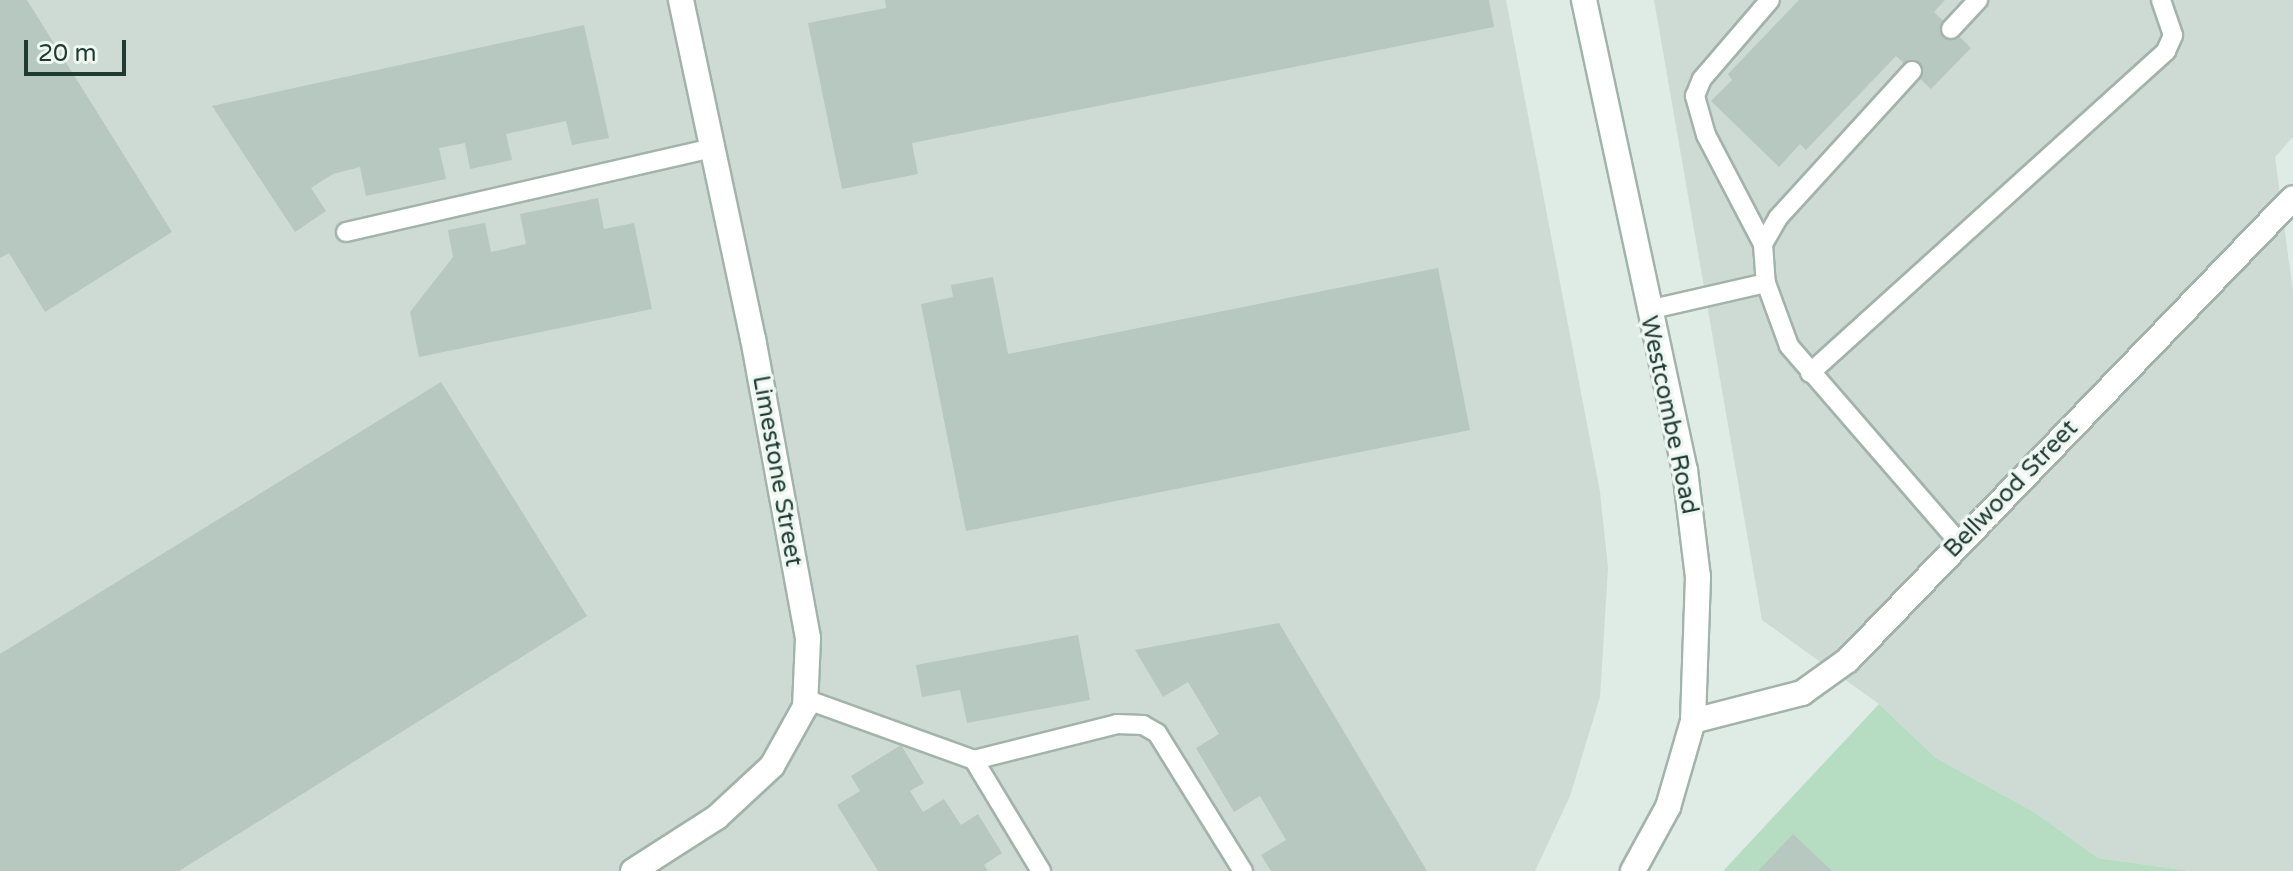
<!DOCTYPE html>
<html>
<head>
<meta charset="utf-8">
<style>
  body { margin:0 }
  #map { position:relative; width:2293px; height:871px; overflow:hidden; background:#dfebe5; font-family:"Varela Round",sans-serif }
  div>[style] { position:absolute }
  .built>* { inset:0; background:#cddbd4 }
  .green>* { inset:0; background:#b6ddc1 }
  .building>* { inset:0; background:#b7c8c1 }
  .roads { filter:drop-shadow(2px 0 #a2b3ac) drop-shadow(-2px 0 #a2b3ac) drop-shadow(0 2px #a2b3ac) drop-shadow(0 -2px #a2b3ac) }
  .service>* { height:18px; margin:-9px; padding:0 9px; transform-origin:9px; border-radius:9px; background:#fff }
  .minor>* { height:24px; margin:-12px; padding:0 12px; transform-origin:12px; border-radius:12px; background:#fff }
  .tertiary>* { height:24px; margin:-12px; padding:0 12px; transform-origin:12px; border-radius:12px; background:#fff }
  span { translate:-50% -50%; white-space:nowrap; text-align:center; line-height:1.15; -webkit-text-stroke:7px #eff7f3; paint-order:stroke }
  .street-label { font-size:24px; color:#1f3b34 }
  .scale { position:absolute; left:24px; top:40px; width:102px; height:36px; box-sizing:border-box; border:4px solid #1f3b34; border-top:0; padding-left:10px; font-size:24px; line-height:28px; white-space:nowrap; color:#1f3b34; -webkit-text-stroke:6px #eff7f3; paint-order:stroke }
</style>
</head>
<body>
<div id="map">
  <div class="built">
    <i style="clip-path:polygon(0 0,1506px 0,1600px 492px,1608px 568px,1600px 697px,1570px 796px,1535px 871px,0 871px)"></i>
    <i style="clip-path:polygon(1654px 0,2293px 0,2293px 137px,2275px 157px,2293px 292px,2293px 871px,2190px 871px,2098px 858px,2034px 812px,1936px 758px,1879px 704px,1762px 620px)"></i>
  </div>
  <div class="green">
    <i style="clip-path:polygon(1879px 704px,1936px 758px,2034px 812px,2098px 858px,2190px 871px,1723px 871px)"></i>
  </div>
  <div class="building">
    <i style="clip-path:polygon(0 0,27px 0,172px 232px,45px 312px,9px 253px,0 258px)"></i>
    <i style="clip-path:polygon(885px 0,1489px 0,1494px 27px,912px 143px,918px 174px,842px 189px,808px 23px,886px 8px)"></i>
    <i style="clip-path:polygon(1799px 0,1945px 0,1934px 12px,1971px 48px,1931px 89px,1896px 56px,1806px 150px,1800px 144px,1779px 167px,1711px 101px,1732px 80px,1728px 74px)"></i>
    <i style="clip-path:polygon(584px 25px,609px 138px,572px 145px,566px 121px,506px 134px,512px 160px,470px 169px,465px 143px,439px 148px,446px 179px,366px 196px,360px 167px,333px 174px,311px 188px,326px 211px,295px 232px,212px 106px)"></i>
    <i style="clip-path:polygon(598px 198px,604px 229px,634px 223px,652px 309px,419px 357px,410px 312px,453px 257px,448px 230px,485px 223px,491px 252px,526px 244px,520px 214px)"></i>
    <i style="clip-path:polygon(1438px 268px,1470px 430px,966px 531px,921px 304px,953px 297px,951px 285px,993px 277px,1008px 354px)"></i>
    <i style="clip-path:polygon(441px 382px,587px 616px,179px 871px,0 871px,0 654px)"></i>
    <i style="clip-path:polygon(1279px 623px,1427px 871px,1271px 871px,1261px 855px,1286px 840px,1260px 796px,1234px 812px,1196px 748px,1219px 734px,1188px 682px,1163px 697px,1135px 650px)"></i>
    <i style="clip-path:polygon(1078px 635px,1090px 700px,967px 723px,960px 690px,922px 697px,916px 665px)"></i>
    <i style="clip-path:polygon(901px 745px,924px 783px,910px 791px,923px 812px,944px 799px,961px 825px,978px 814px,1002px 853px,984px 865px,988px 871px,878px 871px,837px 805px,860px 791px,851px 776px)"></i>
    <i style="clip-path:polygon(1793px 834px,1832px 871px,1758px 871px)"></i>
  </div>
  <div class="roads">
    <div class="service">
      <i style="left:1951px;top:29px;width:40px;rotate:-47deg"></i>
      <i style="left:1912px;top:71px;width:199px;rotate:132.4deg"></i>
      <i style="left:1778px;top:218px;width:30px;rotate:120deg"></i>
      <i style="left:1763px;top:244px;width:39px;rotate:86deg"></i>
      <i style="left:1766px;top:283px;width:67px;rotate:69.9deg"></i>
      <i style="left:1789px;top:346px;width:259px;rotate:49.1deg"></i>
      <i style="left:346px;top:232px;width:376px;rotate:-12.9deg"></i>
      <i style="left:1763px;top:244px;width:123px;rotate:-117.6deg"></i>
      <i style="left:1706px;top:135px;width:41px;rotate:-105.8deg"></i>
      <i style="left:1695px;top:96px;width:18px;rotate:-68deg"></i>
      <i style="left:1702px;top:79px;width:104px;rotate:-49.3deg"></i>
      <i style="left:1648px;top:310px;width:121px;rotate:-12.9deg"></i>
      <i style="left:1810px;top:373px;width:480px;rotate:-42.1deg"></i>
      <i style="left:2166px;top:51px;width:17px;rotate:-66deg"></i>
      <i style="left:2173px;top:35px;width:37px;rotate:-109deg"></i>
      <i style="left:805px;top:699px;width:180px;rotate:19.8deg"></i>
      <i style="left:974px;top:760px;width:147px;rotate:-14.1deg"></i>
      <i style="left:1117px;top:724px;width:26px;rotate:2deg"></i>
      <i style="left:1143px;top:725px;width:16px;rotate:30deg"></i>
      <i style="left:1157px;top:733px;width:163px;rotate:58.1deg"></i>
      <i style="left:974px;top:760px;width:130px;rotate:58.9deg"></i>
    </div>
    <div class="minor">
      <i style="left:1693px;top:721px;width:113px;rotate:-14.4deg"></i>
      <i style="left:1802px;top:693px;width:57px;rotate:-35.7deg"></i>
      <i style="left:1848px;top:660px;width:641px;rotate:-46.07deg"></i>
      <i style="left:633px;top:871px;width:100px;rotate:-32.7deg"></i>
      <i style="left:717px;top:817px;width:75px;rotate:-42.8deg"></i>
      <i style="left:772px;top:766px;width:68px;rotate:-60.8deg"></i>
      <i style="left:805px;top:707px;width:69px;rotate:-87.5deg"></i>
      <i style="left:808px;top:638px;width:304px;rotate:-100.4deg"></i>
      <i style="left:753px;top:339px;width:347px;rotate:-102deg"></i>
    </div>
    <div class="tertiary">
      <i style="left:1584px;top:0;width:481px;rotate:77.9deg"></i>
      <i style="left:1685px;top:470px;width:108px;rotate:83.1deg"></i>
      <i style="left:1698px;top:577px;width:144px;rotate:92deg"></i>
      <i style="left:1693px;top:721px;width:90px;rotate:106.2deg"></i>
      <i style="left:1668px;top:807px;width:73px;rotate:118.7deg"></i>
    </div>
  </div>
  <div class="street-label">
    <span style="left:1669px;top:415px;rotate:78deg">Westcombe Road</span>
    <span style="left:777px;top:471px;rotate:80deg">Limestone Street</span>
    <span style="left:2011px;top:489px;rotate:-46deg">Bellwood Street</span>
  </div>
  <div class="scale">20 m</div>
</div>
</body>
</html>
